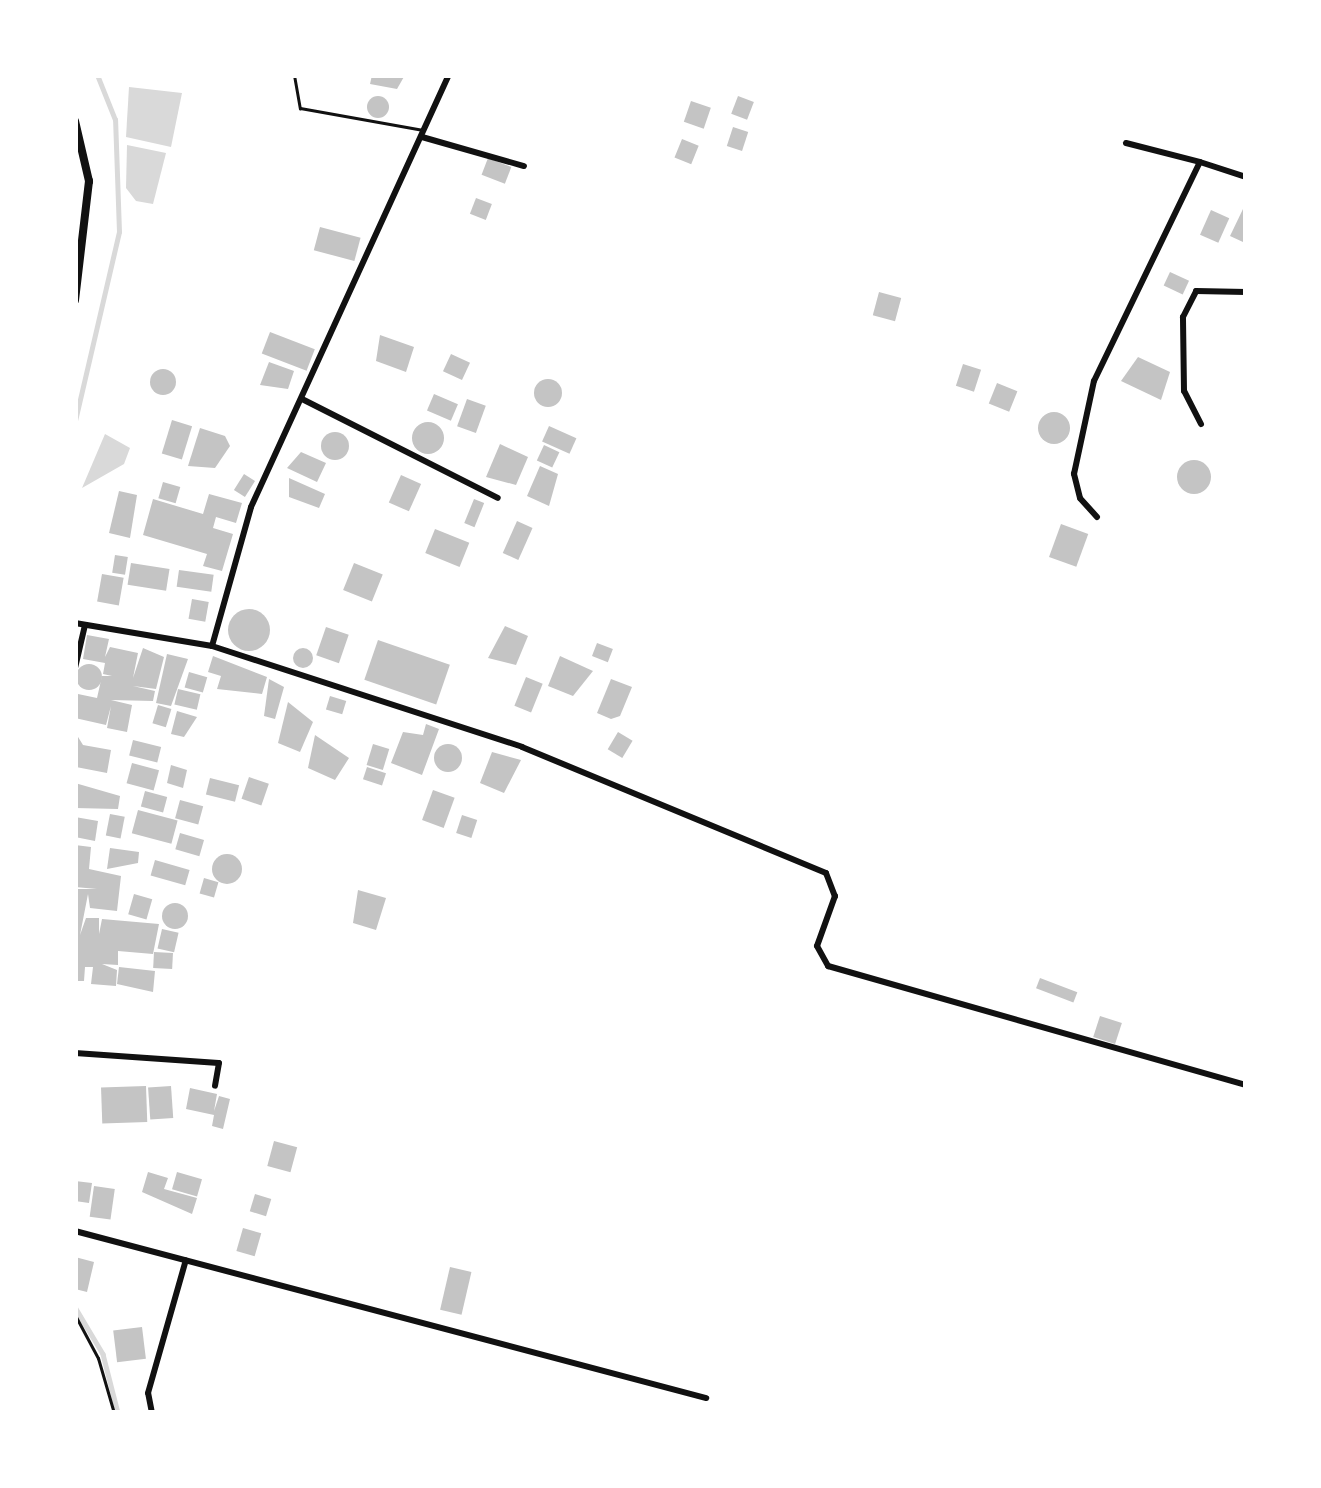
<!DOCTYPE html>
<html>
<head>
<meta charset="utf-8">
<style>
  body { margin:0 }
  #map { position:relative; width:1321px; height:1488px; overflow:hidden; background:#fff; font-family:"PT Sans Narrow",sans-serif }
  div>[style] { position:absolute }
  .water>* { inset:0; background:#d9d9d9 }
  .stream>* { height:4.5px; margin:-2.25px; padding:0 2.25px; transform-origin:2.25px; border-radius:2.25px; background:#d9d9d9 }
  .building>* { inset:0; background:#c4c4c4; transform-origin:0 0 }
  .round { border-radius:50% }
  .path>* { height:3px; margin:-1.5px; padding:0 1.5px; transform-origin:1.5px; border-radius:1.5px; background:#111 }
  .service>* { height:3px; margin:-1.5px; padding:0 1.5px; transform-origin:1.5px; border-radius:1.5px; background:#111 }
  .minor>* { height:6px; margin:-3px; padding:0 3px; transform-origin:3px; border-radius:3px; background:#111 }
  .tertiary>* { height:8px; margin:-4px; padding:0 4px; transform-origin:4px; border-radius:4px; background:#111 }
  span { translate:-50% -50%; white-space:nowrap; text-align:center; line-height:1.15; -webkit-text-stroke:12px #fff; paint-order:stroke }
  .frame { position:absolute; inset:0; border:78px solid #fff; pointer-events:none }
</style>
</head>
<body>
<div id="map">
  <div class="water">
    <i style="clip-path:polygon(129px 87px,182px 93px,171px 147px,126px 137px)"></i>
    <i style="clip-path:polygon(127px 145px,166px 153px,153px 204px,136px 201px,126px 188px)"></i>
    <i style="clip-path:polygon(105px 434px,130px 448px,124px 464px,82px 488px)"></i>
  </div>
  <div class="stream">
    <i style="left:75px;top:421px;width:194px;rotate:-76.9deg"></i>
    <i style="left:119px;top:232px;width:112px;rotate:-92deg"></i>
    <i style="left:115px;top:120px;width:48px;rotate:-111.8deg"></i>
    <i style="left:75px;top:1307px;width:55px;rotate:59.2deg"></i>
    <i style="left:103px;top:1354px;width:61px;rotate:75.7deg"></i>
  </div>
  <div class="building">
    <i style="clip-path:polygon(372px 75px,405px 75px,397px 89px,370px 84px)"></i>
    <i class="round" style="left:367px;top:96px;width:22px;height:22px"></i>
    <i style="left:738px;top:96px;width:17px;height:19px;rotate:21deg"></i>
    <i style="left:691px;top:101px;width:21px;height:22px;rotate:19deg"></i>
    <i style="left:733px;top:127px;width:16px;height:20px;rotate:18deg"></i>
    <i style="left:682px;top:139px;width:18px;height:20px;rotate:22deg"></i>
    <i style="left:488px;top:158px;width:25px;height:18px;rotate:21deg"></i>
    <i style="left:476px;top:198px;width:17px;height:17px;rotate:21deg"></i>
    <i style="clip-path:polygon(1243px 209px,1246px 211px,1243px 242px,1230px 236px)"></i>
    <i style="left:1211px;top:210px;width:20px;height:27px;rotate:24deg"></i>
    <i style="left:320px;top:227px;width:42px;height:24px;rotate:15deg"></i>
    <i style="left:1170px;top:272px;width:21px;height:15px;rotate:25deg"></i>
    <i style="left:879px;top:292px;width:23px;height:24px;rotate:15deg"></i>
    <i style="left:270px;top:332px;width:48px;height:23px;rotate:21deg"></i>
    <i style="clip-path:polygon(380px 335px,414px 347px,406px 372px,376px 361px)"></i>
    <i style="left:451px;top:354px;width:21px;height:19px;rotate:25deg"></i>
    <i style="clip-path:polygon(1138px 357px,1170px 372px,1161px 400px,1121px 381px)"></i>
    <i style="clip-path:polygon(269px 362px,294px 371px,288px 389px,260px 385px)"></i>
    <i style="left:963px;top:364px;width:19px;height:23px;rotate:18deg"></i>
    <i class="round" style="left:150px;top:369px;width:26px;height:26px"></i>
    <i class="round" style="left:534px;top:379px;width:28px;height:28px"></i>
    <i style="left:997px;top:383px;width:22px;height:22px;rotate:22deg"></i>
    <i style="left:434px;top:394px;width:26px;height:18px;rotate:23deg"></i>
    <i style="left:467px;top:399px;width:20px;height:29px;rotate:20deg"></i>
    <i class="round" style="left:1038px;top:412px;width:32px;height:32px"></i>
    <i style="left:172px;top:420px;width:21px;height:35px;rotate:17deg"></i>
    <i class="round" style="left:412px;top:422px;width:32px;height:32px"></i>
    <i style="left:549px;top:426px;width:30px;height:17px;rotate:24deg"></i>
    <i style="clip-path:polygon(200px 428px,225px 436px,230px 446px,215px 468px,188px 466px)"></i>
    <i class="round" style="left:321px;top:432px;width:28px;height:28px"></i>
    <i style="clip-path:polygon(500px 444px,528px 457px,516px 485px,486px 477px)"></i>
    <i style="left:544px;top:445px;width:17px;height:17px;rotate:25deg"></i>
    <i style="clip-path:polygon(301px 452px,326px 463px,317px 482px,287px 468px)"></i>
    <i class="round" style="left:1177px;top:460px;width:34px;height:34px"></i>
    <i style="clip-path:polygon(540px 466px,558px 474px,549px 506px,527px 496px)"></i>
    <i style="left:244px;top:474px;width:13px;height:19px;rotate:32deg"></i>
    <i style="left:401px;top:475px;width:22px;height:30px;rotate:24deg"></i>
    <i style="clip-path:polygon(289px 478px,325px 494px,319px 508px,289px 497px)"></i>
    <i style="left:163px;top:482px;width:18px;height:17px;rotate:16deg"></i>
    <i style="clip-path:polygon(119px 491px,137px 495px,130px 538px,109px 533px)"></i>
    <i style="clip-path:polygon(209px 494px,242px 503px,236px 523px,216px 517px,213px 528px,233px 534px,222px 571px,203px 566px,207px 554px,143px 535px,153px 499px,203px 514px)"></i>
    <i style="left:474px;top:499px;width:11px;height:26px;rotate:22deg"></i>
    <i style="left:517px;top:521px;width:17px;height:35px;rotate:24deg"></i>
    <i style="left:1061px;top:524px;width:29px;height:35px;rotate:20deg"></i>
    <i style="left:435px;top:529px;width:37px;height:26px;rotate:22deg"></i>
    <i style="left:115px;top:555px;width:13px;height:18px;rotate:9deg"></i>
    <i style="left:131px;top:563px;width:39px;height:22px;rotate:9deg"></i>
    <i style="left:354px;top:563px;width:31px;height:29px;rotate:22deg"></i>
    <i style="left:179px;top:570px;width:35px;height:17px;rotate:8deg"></i>
    <i style="left:102px;top:574px;width:22px;height:28px;rotate:10deg"></i>
    <i style="left:192px;top:599px;width:17px;height:20px;rotate:10deg"></i>
    <i class="round" style="left:228px;top:609px;width:42px;height:42px"></i>
    <i style="clip-path:polygon(505px 626px,528px 636px,516px 665px,488px 658px)"></i>
    <i style="left:326px;top:627px;width:24px;height:30px;rotate:19deg"></i>
    <i style="clip-path:polygon(87px 635px,109px 639px,105px 657px,110px 647px,138px 653px,133px 678px,143px 648px,164px 657px,156px 689px,133px 686px,155px 691px,153px 701px,111px 700px,132px 705px,127px 732px,107px 728px,111px 706px,106px 725px,75px 718px,78px 694px,97px 698px,102px 676px,112px 676px,103px 674px,105px 663px,83px 659px)"></i>
    <i style="left:378px;top:640px;width:76px;height:42px;rotate:19deg"></i>
    <i style="left:597px;top:643px;width:17px;height:14px;rotate:21deg"></i>
    <i class="round" style="left:293px;top:648px;width:20px;height:20px"></i>
    <i style="clip-path:polygon(167px 654px,188px 659px,171px 706px,156px 703px)"></i>
    <i style="clip-path:polygon(213px 656px,267px 677px,262px 694px,217px 689px,221px 676px,208px 672px)"></i>
    <i style="clip-path:polygon(560px 656px,593px 671px,573px 696px,548px 686px)"></i>
    <i class="round" style="left:76px;top:664px;width:26px;height:26px"></i>
    <i style="left:189px;top:672px;width:19px;height:16px;rotate:16deg"></i>
    <i style="left:526px;top:677px;width:18px;height:31px;rotate:22deg"></i>
    <i style="clip-path:polygon(269px 679px,284px 687px,275px 719px,264px 716px)"></i>
    <i style="clip-path:polygon(611px 679px,632px 687px,620px 716px,611px 719px,597px 713px)"></i>
    <i style="left:178px;top:689px;width:23px;height:16px;rotate:13deg"></i>
    <i style="left:330px;top:696px;width:17px;height:14px;rotate:17deg"></i>
    <i style="clip-path:polygon(288px 702px,313px 722px,300px 752px,278px 743px)"></i>
    <i style="left:158px;top:705px;width:14px;height:19px;rotate:17deg"></i>
    <i style="clip-path:polygon(177px 711px,197px 717px,184px 737px,171px 734px)"></i>
    <i style="clip-path:polygon(426px 724px,439px 729px,422px 775px,391px 763px,403px 732px,423px 735px)"></i>
    <i style="clip-path:polygon(75px 732px,83px 745px,111px 750px,107px 773px,76px 767px)"></i>
    <i style="left:618px;top:732px;width:17px;height:20px;rotate:31deg"></i>
    <i style="clip-path:polygon(315px 735px,349px 758px,335px 780px,308px 768px)"></i>
    <i style="left:133px;top:740px;width:29px;height:16px;rotate:14deg"></i>
    <i class="round" style="left:434px;top:744px;width:28px;height:28px"></i>
    <i style="left:373px;top:744px;width:17px;height:22px;rotate:17deg"></i>
    <i style="clip-path:polygon(492px 752px,521px 760px,504px 793px,480px 783px)"></i>
    <i style="left:132px;top:763px;width:28px;height:21px;rotate:15deg"></i>
    <i style="clip-path:polygon(171px 765px,187px 770px,183px 788px,167px 783px)"></i>
    <i style="left:367px;top:767px;width:20px;height:13px;rotate:18deg"></i>
    <i style="left:249px;top:777px;width:21px;height:23px;rotate:19deg"></i>
    <i style="left:210px;top:778px;width:30px;height:17px;rotate:14deg"></i>
    <i style="clip-path:polygon(75px 783px,120px 796px,118px 809px,75px 808px)"></i>
    <i style="left:433px;top:790px;width:23px;height:32px;rotate:20deg"></i>
    <i style="left:145px;top:791px;width:23px;height:16px;rotate:15deg"></i>
    <i style="left:180px;top:800px;width:24px;height:19px;rotate:15deg"></i>
    <i style="left:138px;top:810px;width:41px;height:24px;rotate:15deg"></i>
    <i style="left:110px;top:814px;width:15px;height:22px;rotate:11deg"></i>
    <i style="left:462px;top:815px;width:16px;height:19px;rotate:18deg"></i>
    <i style="clip-path:polygon(75px 817px,98px 821px,95px 841px,75px 837px)"></i>
    <i style="left:180px;top:833px;width:25px;height:17px;rotate:16deg"></i>
    <i style="clip-path:polygon(75px 845px,91px 847px,89px 869px,121px 876px,117px 911px,90px 908px,88px 894px,80px 935px,86px 918px,99px 918px,99px 934px,102px 919px,159px 924px,153px 954px,118px 951px,118px 965px,102px 964px,117px 970px,116px 986px,91px 984px,93px 967px,85px 967px,84px 981px,75px 981px,75px 889px,97px 889px,75px 887px)"></i>
    <i style="clip-path:polygon(110px 848px,139px 852px,138px 863px,107px 869px)"></i>
    <i class="round" style="left:212px;top:854px;width:30px;height:30px"></i>
    <i style="left:155px;top:860px;width:36px;height:16px;rotate:16deg"></i>
    <i style="left:204px;top:878px;width:15px;height:16px;rotate:16deg"></i>
    <i style="clip-path:polygon(358px 890px,386px 898px,376px 930px,353px 923px)"></i>
    <i style="left:134px;top:894px;width:19px;height:21px;rotate:16deg"></i>
    <i class="round" style="left:162px;top:903px;width:26px;height:26px"></i>
    <i style="left:162px;top:929px;width:17px;height:20px;rotate:13deg"></i>
    <i style="left:154px;top:952px;width:19px;height:16px;rotate:3deg"></i>
    <i style="clip-path:polygon(119px 967px,155px 971px,153px 992px,117px 984px)"></i>
    <i style="left:1040px;top:978px;width:40px;height:11px;rotate:21deg"></i>
    <i style="left:1100px;top:1016px;width:23px;height:22px;rotate:18deg"></i>
    <i style="left:146px;top:1086px;width:36px;height:45px;rotate:88deg"></i>
    <i style="left:171px;top:1086px;width:32px;height:23px;rotate:86deg"></i>
    <i style="clip-path:polygon(190px 1088px,217px 1094px,214px 1111px,219px 1096px,230px 1099px,223px 1129px,212px 1126px,214px 1115px,186px 1109px)"></i>
    <i style="left:274px;top:1141px;width:24px;height:26px;rotate:15deg"></i>
    <i style="clip-path:polygon(148px 1172px,168px 1178px,164px 1189px,197px 1198px,192px 1214px,142px 1192px)"></i>
    <i style="left:177px;top:1172px;width:26px;height:18px;rotate:16deg"></i>
    <i style="clip-path:polygon(75px 1181px,92px 1183px,89px 1203px,75px 1201px)"></i>
    <i style="left:94px;top:1186px;width:21px;height:31px;rotate:8deg"></i>
    <i style="left:255px;top:1194px;width:17px;height:18px;rotate:17deg"></i>
    <i style="left:243px;top:1228px;width:19px;height:24px;rotate:16deg"></i>
    <i style="clip-path:polygon(75px 1257px,94px 1262px,87px 1292px,75px 1289px)"></i>
    <i style="left:450px;top:1267px;width:22px;height:44px;rotate:13deg"></i>
    <i style="left:142px;top:1327px;width:32px;height:29px;rotate:83deg"></i>
  </div>
  <div class="path">
    <i style="left:75px;top:1315px;width:49px;rotate:61.9deg"></i>
    <i style="left:98px;top:1358px;width:57px;rotate:73.8deg"></i>
  </div>
  <div class="service">
    <i style="left:294px;top:75px;width:34px;rotate:80deg"></i>
    <i style="left:300px;top:108px;width:125px;rotate:10.1deg"></i>
  </div>
  <div class="minor">
    <i style="left:422px;top:137px;width:106px;rotate:15.9deg"></i>
    <i style="left:1126px;top:143px;width:76px;rotate:14.4deg"></i>
    <i style="left:304px;top:400px;width:217px;rotate:26.8deg"></i>
    <i style="left:1201px;top:424px;width:37px;rotate:-117deg"></i>
    <i style="left:1184px;top:391px;width:74px;rotate:-90.8deg"></i>
    <i style="left:1183px;top:317px;width:29px;rotate:-63deg"></i>
    <i style="left:1196px;top:291px;width:50px;rotate:1.1deg"></i>
    <i style="left:1097px;top:517px;width:25px;rotate:-132deg"></i>
    <i style="left:1080px;top:498px;width:25px;rotate:-104deg"></i>
    <i style="left:1074px;top:474px;width:95px;rotate:-77.9deg"></i>
    <i style="left:1094px;top:381px;width:243px;rotate:-64.2deg"></i>
    <i style="left:1200px;top:162px;width:48px;rotate:18.1deg"></i>
    <i style="left:75px;top:623px;width:139px;rotate:9.5deg"></i>
    <i style="left:212px;top:646px;width:144px;rotate:-74.3deg"></i>
    <i style="left:251px;top:507px;width:475px;rotate:-65.4deg"></i>
    <i style="left:212px;top:646px;width:326px;rotate:18deg"></i>
    <i style="left:522px;top:747px;width:329px;rotate:22.5deg"></i>
    <i style="left:826px;top:873px;width:25px;rotate:69deg"></i>
    <i style="left:835px;top:896px;width:53px;rotate:109.8deg"></i>
    <i style="left:817px;top:946px;width:23px;rotate:61deg"></i>
    <i style="left:828px;top:966px;width:435px;rotate:15.9deg"></i>
    <i style="left:75px;top:668px;width:44px;rotate:-76.9deg"></i>
    <i style="left:75px;top:1053px;width:144px;rotate:4deg"></i>
    <i style="left:219px;top:1063px;width:23px;rotate:100deg"></i>
    <i style="left:75px;top:1231px;width:653px;rotate:14.82deg"></i>
    <i style="left:152px;top:1413px;width:20px;rotate:-101deg"></i>
    <i style="left:148px;top:1393px;width:138px;rotate:-74.1deg"></i>
  </div>
  <div class="tertiary">
    <i style="left:75px;top:121px;width:62px;rotate:76.9deg"></i>
    <i style="left:89px;top:181px;width:120px;rotate:96.7deg"></i>
  </div>
  <div class="frame"></div>
</div>
</body>
</html>
